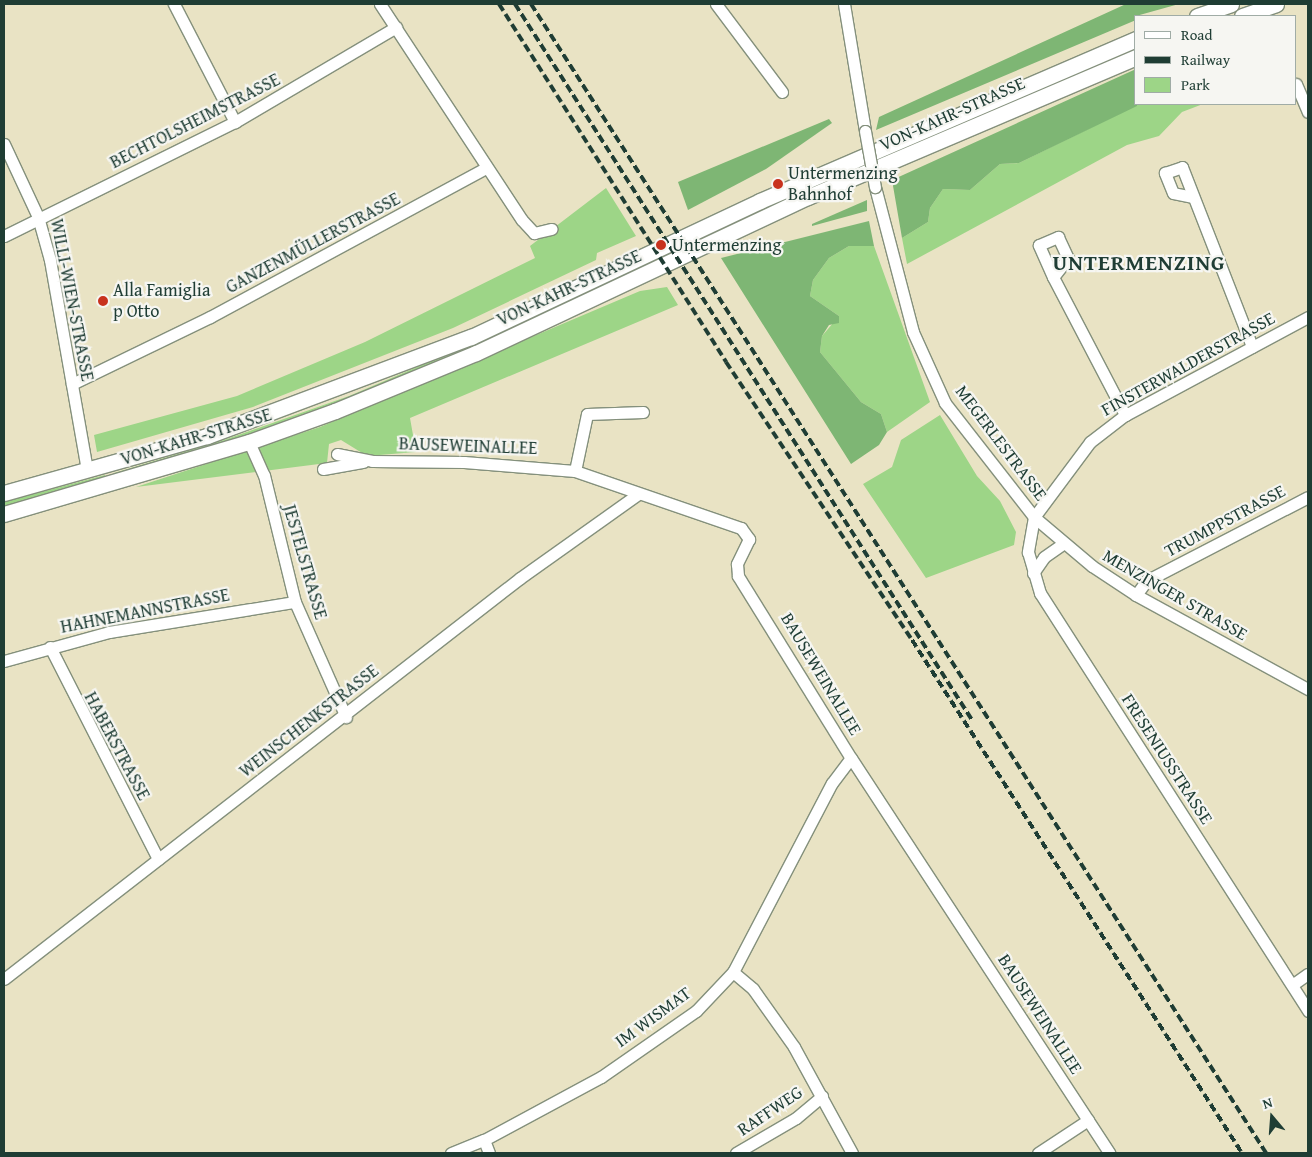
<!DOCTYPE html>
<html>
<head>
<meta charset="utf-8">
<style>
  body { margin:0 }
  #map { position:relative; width:1312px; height:1157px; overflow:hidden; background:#e9e3c4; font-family:"Gentium Book Plus",serif }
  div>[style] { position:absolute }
  .green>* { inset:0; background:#9dd587 }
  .forest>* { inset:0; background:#7eb674 }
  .roads { filter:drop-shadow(1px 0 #84907c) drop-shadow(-1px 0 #84907c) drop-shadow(0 1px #84907c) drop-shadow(0 -1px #84907c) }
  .minor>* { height:11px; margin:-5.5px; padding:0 5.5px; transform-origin:5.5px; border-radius:5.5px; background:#fff }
  .major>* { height:15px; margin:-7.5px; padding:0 7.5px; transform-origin:7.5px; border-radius:7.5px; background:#fff }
  .rail>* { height:4px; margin-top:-2px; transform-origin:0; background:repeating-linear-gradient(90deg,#1f3d34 0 8px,transparent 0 12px) }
  .bridges { filter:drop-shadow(1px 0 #84907c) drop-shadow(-1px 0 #84907c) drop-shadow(0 1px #84907c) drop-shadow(0 -1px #84907c) }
  .minor-bridge>* { height:11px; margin:-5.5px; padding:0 5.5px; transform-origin:5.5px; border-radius:5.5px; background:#fff }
  .dots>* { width:14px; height:14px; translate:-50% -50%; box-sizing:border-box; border:2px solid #f6f6f2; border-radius:50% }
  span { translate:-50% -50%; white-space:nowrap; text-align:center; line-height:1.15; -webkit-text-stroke:4.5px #f6f6f2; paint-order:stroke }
  .street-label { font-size:18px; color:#1f3d34 }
  .poi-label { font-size:18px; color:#1f3d34 }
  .left { translate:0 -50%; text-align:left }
  .district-label { font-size:22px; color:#1f3d34; font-weight:700; letter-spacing:1px }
  .frame { position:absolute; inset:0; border:5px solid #1f3d34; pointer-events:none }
  .legend { position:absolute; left:1134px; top:15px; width:162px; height:90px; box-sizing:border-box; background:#f6f6f2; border:1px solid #a0aca6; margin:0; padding:6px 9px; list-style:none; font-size:15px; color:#1f3d34 }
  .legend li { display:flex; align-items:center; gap:10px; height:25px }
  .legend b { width:25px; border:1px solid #a0aca6 }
  .north { position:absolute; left:1247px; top:1092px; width:50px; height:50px; -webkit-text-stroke:4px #f6f6f2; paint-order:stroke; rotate:342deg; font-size:14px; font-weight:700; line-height:20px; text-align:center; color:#1f3d34 }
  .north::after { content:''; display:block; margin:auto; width:18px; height:22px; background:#1f3d34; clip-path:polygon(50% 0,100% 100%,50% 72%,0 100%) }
</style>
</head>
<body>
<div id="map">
  <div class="green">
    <i style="clip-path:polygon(1139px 104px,1203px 104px,1182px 112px,1159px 136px,1127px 145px,907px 264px,902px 238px,928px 222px,930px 208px,943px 189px,970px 190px,1000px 164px,1019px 163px)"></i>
    <i style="clip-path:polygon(606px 188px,636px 236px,597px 253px,596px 260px,453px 328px,253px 407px,97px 452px,94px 435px,237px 396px,365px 342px,535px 258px,530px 246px)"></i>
    <i style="clip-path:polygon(849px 246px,874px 246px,930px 402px,887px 432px,881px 414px,861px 402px,820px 352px,822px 336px,839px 316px,810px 296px,813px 280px,829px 258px)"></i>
    <i style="clip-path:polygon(667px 287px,678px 305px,410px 418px,416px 452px,367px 456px,341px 440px,329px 444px,327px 463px,136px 487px,320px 427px,640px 291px)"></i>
    <i style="clip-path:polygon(519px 324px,520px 328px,290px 422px,116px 478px,114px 473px,224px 440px,349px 396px)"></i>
    <i style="clip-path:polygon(940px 415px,977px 476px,1000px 501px,1016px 532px,1014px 545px,926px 578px,863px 484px,892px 467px,901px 440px)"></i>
    <i style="clip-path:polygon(105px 475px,107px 480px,4px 511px,4px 502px)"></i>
  </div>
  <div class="forest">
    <i style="clip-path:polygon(1126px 4px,1179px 4px,1136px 16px,1136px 20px,876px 130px,879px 117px)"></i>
    <i style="clip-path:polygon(1136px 69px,1137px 106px,1019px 163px,1000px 164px,970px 190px,943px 189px,930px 208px,928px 222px,902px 238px,892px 180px)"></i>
    <i style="clip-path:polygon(829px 119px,832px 123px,766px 169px,688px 210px,678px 182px)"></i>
    <i style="clip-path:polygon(867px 200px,867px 211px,812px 226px,812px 224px)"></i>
    <i style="clip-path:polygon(869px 221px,874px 246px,849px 246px,829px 258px,813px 280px,810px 296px,839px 316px,839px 323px,829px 325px,822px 336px,820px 352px,861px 402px,881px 414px,887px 432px,879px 445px,851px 464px,721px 258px)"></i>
  </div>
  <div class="roads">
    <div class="minor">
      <i style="left:174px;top:4px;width:133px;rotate:62.7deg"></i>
      <i style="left:380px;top:4px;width:258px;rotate:56.7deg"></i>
      <i style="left:522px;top:220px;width:18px;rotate:47deg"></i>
      <i style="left:534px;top:233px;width:18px;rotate:-13deg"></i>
      <i style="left:716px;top:4px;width:110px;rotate:53.1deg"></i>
      <i style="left:844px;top:4px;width:129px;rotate:80.6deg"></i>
      <i style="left:1296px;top:84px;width:30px;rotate:67deg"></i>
      <i style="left:4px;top:144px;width:81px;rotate:65deg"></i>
      <i style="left:38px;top:217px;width:45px;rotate:74.4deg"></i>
      <i style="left:50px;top:260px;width:213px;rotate:80deg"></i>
      <i style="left:875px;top:187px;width:150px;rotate:75.3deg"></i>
      <i style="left:913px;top:332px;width:78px;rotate:65.7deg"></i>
      <i style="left:945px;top:403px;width:145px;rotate:52deg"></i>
      <i style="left:1034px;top:517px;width:76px;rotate:40.2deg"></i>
      <i style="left:1092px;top:566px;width:53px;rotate:33.4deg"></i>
      <i style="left:1136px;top:595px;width:196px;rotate:28.7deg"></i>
      <i style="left:1193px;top:197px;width:20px;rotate:-169deg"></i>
      <i style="left:1173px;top:193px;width:22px;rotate:-112deg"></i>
      <i style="left:1165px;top:173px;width:18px;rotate:-19deg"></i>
      <i style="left:1182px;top:167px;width:193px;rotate:68.7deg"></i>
      <i style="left:4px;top:236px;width:258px;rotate:-26.3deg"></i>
      <i style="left:235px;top:122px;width:187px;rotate:-30.5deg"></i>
      <i style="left:1053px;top:277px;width:35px;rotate:-114deg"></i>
      <i style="left:1039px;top:245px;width:21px;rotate:-23deg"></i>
      <i style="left:1058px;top:237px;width:23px;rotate:65deg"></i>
      <i style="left:1068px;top:258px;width:24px;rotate:128deg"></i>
      <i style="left:1053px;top:277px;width:156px;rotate:62.4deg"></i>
      <i style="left:1308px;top:317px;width:208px;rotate:151.8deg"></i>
      <i style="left:1125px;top:415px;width:44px;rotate:142.4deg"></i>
      <i style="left:1090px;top:442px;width:94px;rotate:126.7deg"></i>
      <i style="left:1034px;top:517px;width:36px;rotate:100deg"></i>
      <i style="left:1028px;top:552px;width:43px;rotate:73.7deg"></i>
      <i style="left:1040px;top:593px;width:497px;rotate:57.3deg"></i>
      <i style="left:72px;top:384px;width:153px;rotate:-25.9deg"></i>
      <i style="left:210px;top:317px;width:314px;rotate:-28.4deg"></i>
      <i style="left:249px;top:442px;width:36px;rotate:66deg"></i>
      <i style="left:264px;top:475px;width:131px;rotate:76.3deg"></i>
      <i style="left:295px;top:602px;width:126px;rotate:66.1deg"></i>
      <i style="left:337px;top:454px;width:36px;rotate:11deg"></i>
      <i style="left:372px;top:461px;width:92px;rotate:0.6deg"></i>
      <i style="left:464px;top:462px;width:111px;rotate:4.6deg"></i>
      <i style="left:575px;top:471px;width:176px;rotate:19deg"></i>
      <i style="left:741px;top:528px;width:14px;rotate:54deg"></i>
      <i style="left:749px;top:539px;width:28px;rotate:116deg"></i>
      <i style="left:737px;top:564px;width:12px;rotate:85deg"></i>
      <i style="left:738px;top:576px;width:214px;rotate:58.2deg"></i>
      <i style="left:851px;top:758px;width:472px;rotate:56.8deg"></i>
      <i style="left:323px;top:469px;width:41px;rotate:-9.9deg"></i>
      <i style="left:575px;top:471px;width:58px;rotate:-78.1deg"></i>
      <i style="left:587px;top:414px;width:56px;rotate:-2deg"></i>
      <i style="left:1033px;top:573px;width:19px;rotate:-55deg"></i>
      <i style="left:1044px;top:557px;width:24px;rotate:-35deg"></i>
      <i style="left:1136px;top:595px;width:17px;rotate:-54deg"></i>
      <i style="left:1146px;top:581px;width:182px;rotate:-27.4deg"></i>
      <i style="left:50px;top:647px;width:238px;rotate:63deg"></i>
      <i style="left:4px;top:661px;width:109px;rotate:-15.4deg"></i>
      <i style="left:109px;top:632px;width:188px;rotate:-9.2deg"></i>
      <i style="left:733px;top:972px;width:26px;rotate:40deg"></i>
      <i style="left:753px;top:989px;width:71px;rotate:54.7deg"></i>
      <i style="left:794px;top:1047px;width:121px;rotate:61.3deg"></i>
      <i style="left:4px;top:979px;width:653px;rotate:-37.85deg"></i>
      <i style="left:520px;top:578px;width:145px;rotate:-35.4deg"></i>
      <i style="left:1292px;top:985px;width:19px;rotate:-35deg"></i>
      <i style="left:484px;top:1140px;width:14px;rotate:69deg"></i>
      <i style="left:451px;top:1153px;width:35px;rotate:-22deg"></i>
      <i style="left:484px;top:1140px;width:133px;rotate:-28.3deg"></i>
      <i style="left:601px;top:1077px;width:116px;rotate:-34.8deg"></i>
      <i style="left:696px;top:1011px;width:54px;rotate:-46.5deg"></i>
      <i style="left:733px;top:972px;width:213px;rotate:-62.4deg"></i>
      <i style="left:832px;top:783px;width:31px;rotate:-53deg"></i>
      <i style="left:736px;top:1153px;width:69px;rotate:-30.3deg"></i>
      <i style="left:796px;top:1118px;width:34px;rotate:-40deg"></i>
      <i style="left:1038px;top:1153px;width:60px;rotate:-33.4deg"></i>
    </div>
    <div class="major">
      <i style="left:1197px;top:16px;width:36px;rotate:-19deg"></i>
      <i style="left:1242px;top:16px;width:36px;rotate:-19deg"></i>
      <i style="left:4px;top:493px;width:211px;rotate:-15.7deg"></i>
      <i style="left:207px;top:436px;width:282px;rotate:-20.6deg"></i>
      <i style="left:471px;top:337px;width:319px;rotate:-25.2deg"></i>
      <i style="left:760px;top:201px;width:409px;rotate:-23.3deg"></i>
      <i style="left:4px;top:514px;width:255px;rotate:-16.4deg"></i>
      <i style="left:249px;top:442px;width:91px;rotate:-19.8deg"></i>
      <i style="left:335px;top:411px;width:152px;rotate:-22.4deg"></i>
      <i style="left:476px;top:353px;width:367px;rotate:-25.2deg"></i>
      <i style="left:808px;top:197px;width:357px;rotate:-23.1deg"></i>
    </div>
  </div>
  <div class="rail">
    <i style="left:499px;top:4px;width:424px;rotate:57.6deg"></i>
    <i style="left:726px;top:362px;width:334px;rotate:56.2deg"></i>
    <i style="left:912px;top:640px;width:610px;rotate:57.25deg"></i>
    <i style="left:515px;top:4px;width:849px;rotate:57.45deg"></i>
    <i style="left:531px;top:4px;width:1364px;rotate:57.39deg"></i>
  </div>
  <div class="bridges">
    <div class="minor-bridge">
      <i style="left:865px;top:131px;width:57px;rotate:79.9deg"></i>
    </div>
  </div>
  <div class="dots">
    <i style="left:778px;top:184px;background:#c8321e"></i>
    <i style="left:661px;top:245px;background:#c8321e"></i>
    <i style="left:103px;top:301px;background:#c8321e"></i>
  </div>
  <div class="street-label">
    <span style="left:952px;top:114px;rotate:-24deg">VON-KAHR-STRASSE</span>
    <span style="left:195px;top:121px;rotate:-27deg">BECHTOLSHEIMSTRASSE</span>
    <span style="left:313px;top:243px;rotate:-28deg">GANZENMÜLLERSTRASSE</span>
    <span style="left:569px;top:288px;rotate:-25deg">VON-KAHR-STRASSE</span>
    <span style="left:72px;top:300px;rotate:79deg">WILLI-WIEN-STRASSE</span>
    <span style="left:1188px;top:364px;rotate:-29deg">FINSTERWALDERSTRASSE</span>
    <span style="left:196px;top:437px;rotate:-17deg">VON-KAHR-STRASSE</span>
    <span style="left:1001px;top:443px;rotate:53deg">MEGERLESTRASSE</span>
    <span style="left:468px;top:446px;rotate:2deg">BAUSEWEINALLEE</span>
    <span style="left:1225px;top:521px;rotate:-28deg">TRUMPPSTRASSE</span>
    <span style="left:305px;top:562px;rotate:74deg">JESTELSTRASSE</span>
    <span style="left:1175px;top:595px;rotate:30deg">MENZINGER STRASSE</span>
    <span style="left:145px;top:611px;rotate:-11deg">HAHNEMANNSTRASSE</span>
    <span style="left:821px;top:674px;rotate:59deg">BAUSEWEINALLEE</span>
    <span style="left:309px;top:721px;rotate:-38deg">WEINSCHENKSTRASSE</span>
    <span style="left:117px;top:746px;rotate:62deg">HABERSTRASSE</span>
    <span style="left:1167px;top:759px;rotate:57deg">FRESENIUSSTRASSE</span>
    <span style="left:1040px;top:1014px;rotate:57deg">BAUSEWEINALLEE</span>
    <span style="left:653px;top:1017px;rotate:-36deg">IM WISMAT</span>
    <span style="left:770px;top:1111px;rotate:-34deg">RAFFWEG</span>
  </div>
  <div class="poi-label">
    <span class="left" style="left:788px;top:184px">Untermenzing<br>Bahnhof</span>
    <span class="left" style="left:672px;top:245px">Untermenzing</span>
    <span class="left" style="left:113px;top:301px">Alla Famiglia<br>p Otto</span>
  </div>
  <div class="district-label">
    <span style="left:1139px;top:263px">UNTERMENZING</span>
  </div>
  <div class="frame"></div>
  <ul class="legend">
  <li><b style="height:6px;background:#fff"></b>Road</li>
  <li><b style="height:6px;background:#1f3d34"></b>Railway</li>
  <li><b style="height:14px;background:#9dd587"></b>Park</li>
  </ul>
  <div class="north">N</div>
</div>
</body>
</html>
